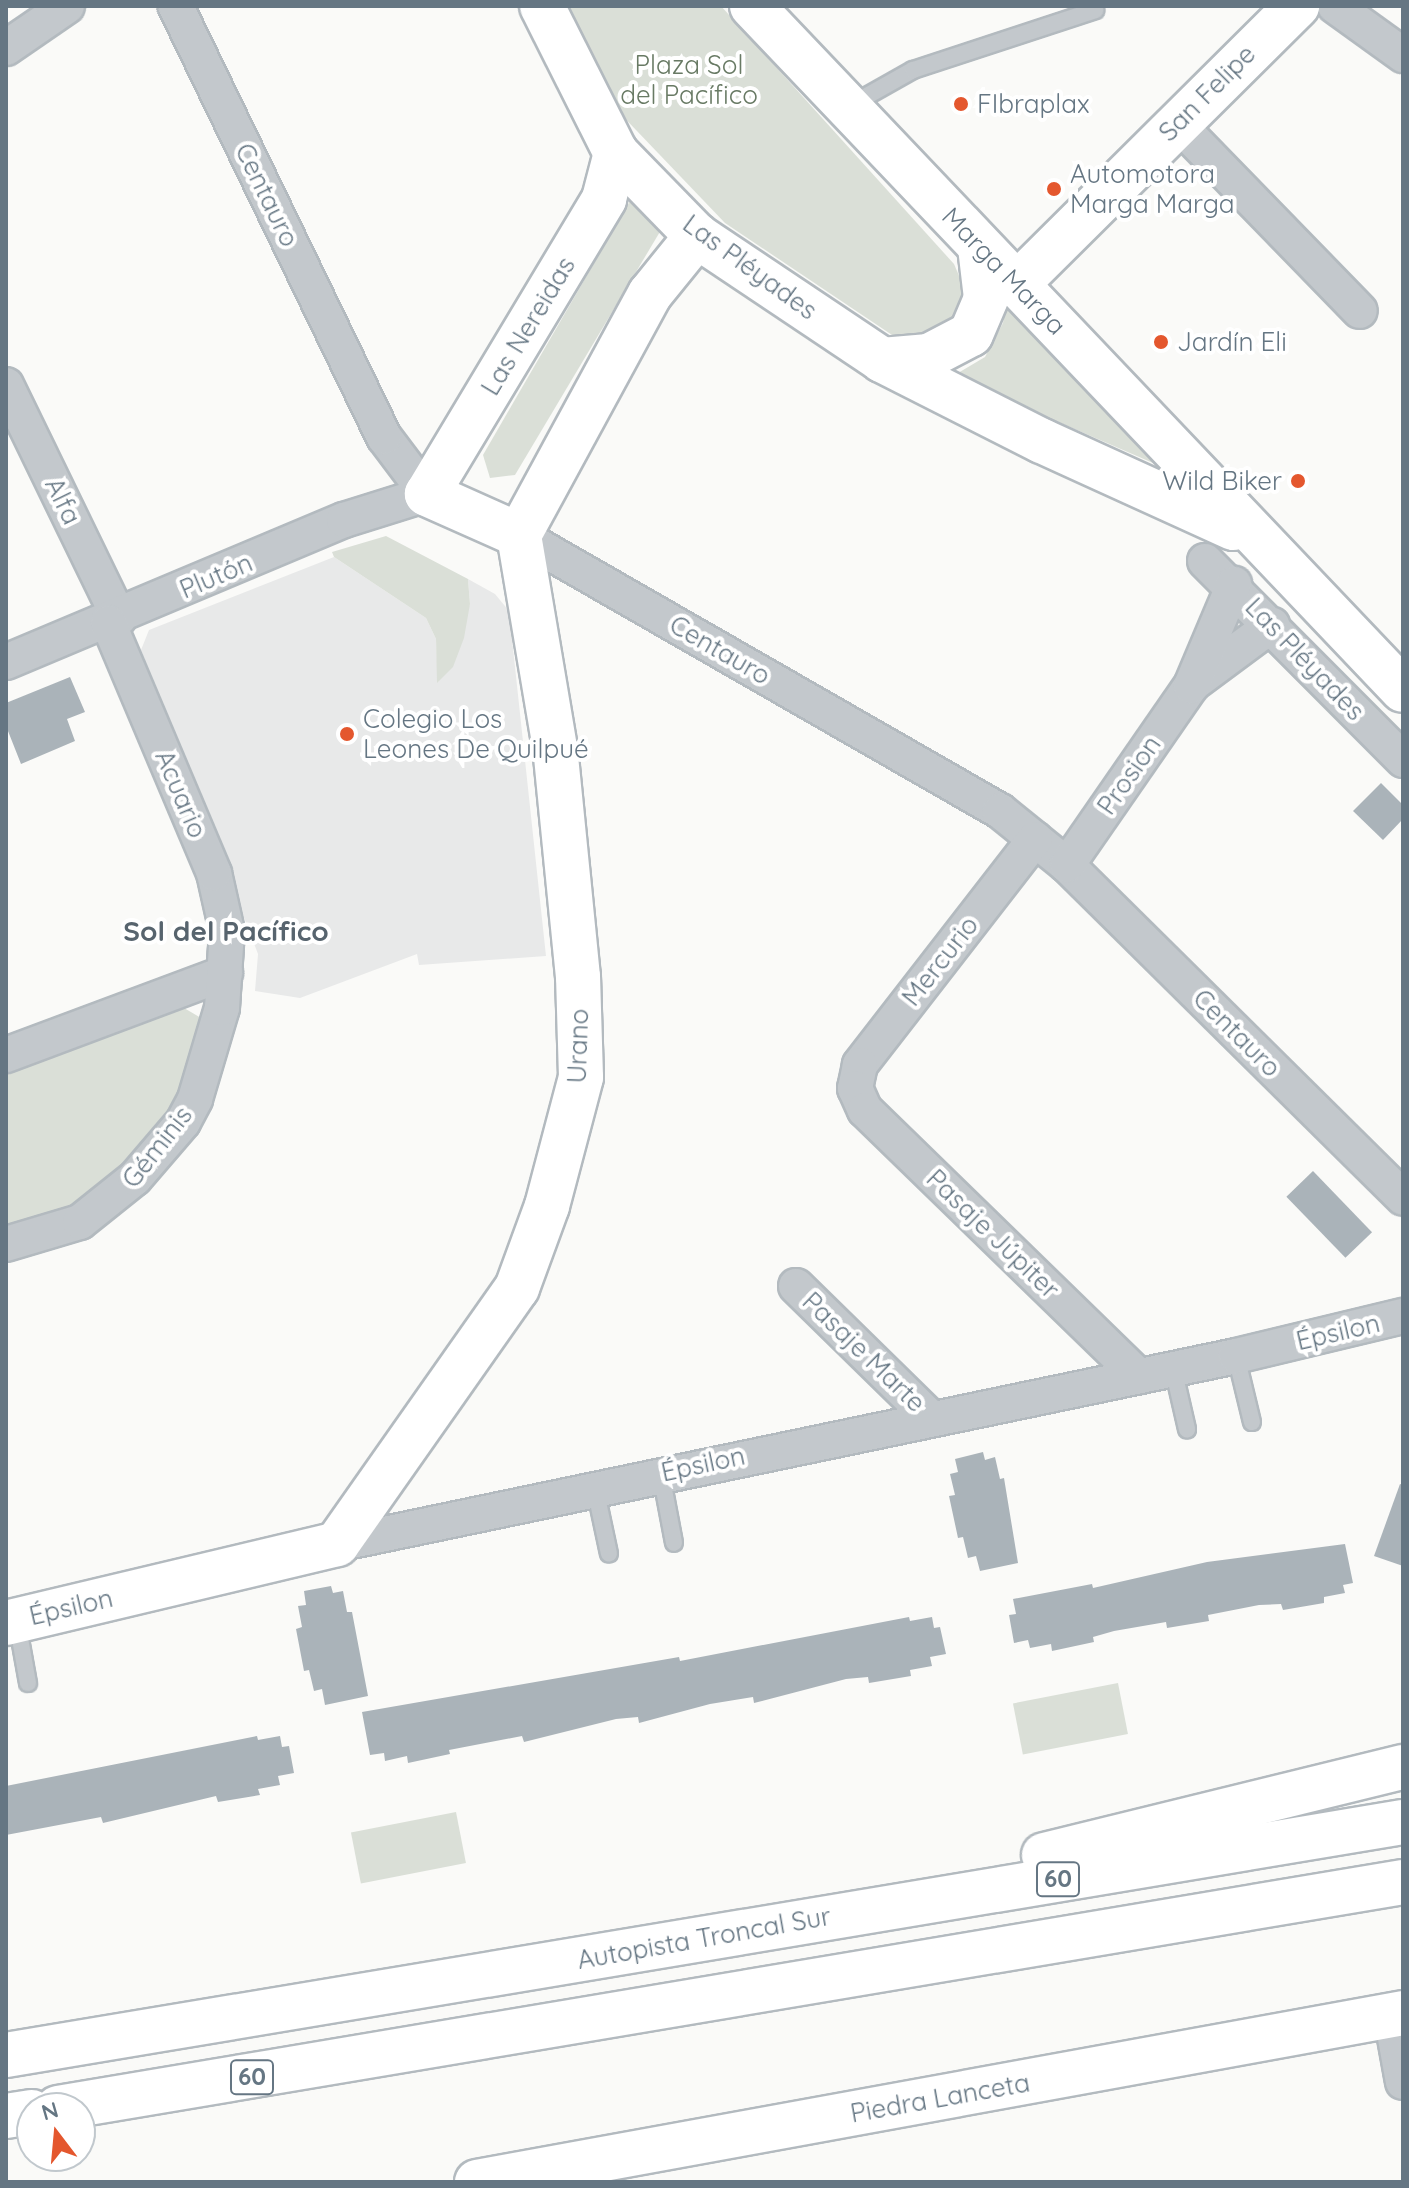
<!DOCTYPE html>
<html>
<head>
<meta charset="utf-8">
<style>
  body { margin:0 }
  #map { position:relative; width:1409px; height:2188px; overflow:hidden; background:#fafaf8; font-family:Quicksand,sans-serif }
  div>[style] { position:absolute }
  .built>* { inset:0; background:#e8e9e9 }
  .green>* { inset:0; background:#dadfd7; transform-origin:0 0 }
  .building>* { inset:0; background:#aab3b9; transform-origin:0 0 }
  .roads { filter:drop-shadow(2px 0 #b3babf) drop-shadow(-2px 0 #b3babf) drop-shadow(0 2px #b3babf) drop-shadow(0 -2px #b3babf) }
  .lane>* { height:16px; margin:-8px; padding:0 8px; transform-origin:8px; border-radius:8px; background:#c3c8cc }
  .street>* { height:34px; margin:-17px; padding:0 17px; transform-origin:17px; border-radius:17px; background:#c3c8cc }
  .secondary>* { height:44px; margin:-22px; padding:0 22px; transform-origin:22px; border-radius:22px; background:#fff }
  .primary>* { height:44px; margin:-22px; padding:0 22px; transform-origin:22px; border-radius:22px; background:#fff }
  .highway>* { height:44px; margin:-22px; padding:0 22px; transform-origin:22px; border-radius:22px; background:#fff }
  .dots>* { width:22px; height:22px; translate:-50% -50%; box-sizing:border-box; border:4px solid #fff; border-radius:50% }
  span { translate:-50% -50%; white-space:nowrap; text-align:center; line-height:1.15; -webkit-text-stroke:8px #fff; paint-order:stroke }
  .shield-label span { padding:2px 6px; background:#fff; border:2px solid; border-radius:6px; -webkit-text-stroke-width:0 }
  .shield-label { font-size:24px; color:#657683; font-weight:700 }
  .park-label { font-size:26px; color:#687a64 }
  .street-label { font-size:26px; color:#657683 }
  .poi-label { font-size:26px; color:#657683 }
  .left { translate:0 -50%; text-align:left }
  .right { translate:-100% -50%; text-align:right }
  .neighbourhood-label { font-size:28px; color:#57646e; font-weight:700 }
  .frame { position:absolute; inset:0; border:8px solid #657683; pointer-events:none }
  .north { position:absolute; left:16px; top:2092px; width:80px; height:80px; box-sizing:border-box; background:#fff; border:2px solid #c1c8cd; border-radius:50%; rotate:344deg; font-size:22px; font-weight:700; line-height:32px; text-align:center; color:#657683 }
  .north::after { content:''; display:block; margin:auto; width:28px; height:36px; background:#e4572e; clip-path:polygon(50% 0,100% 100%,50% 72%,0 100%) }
</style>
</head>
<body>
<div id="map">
  <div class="built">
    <i style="clip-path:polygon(334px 557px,426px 618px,436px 639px,438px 682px,470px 604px,468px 579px,495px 594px,509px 611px,546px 956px,419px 965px,417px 954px,300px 998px,255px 991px,258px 954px,141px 650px,149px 630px)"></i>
  </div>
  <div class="green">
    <i style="clip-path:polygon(564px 6px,721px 6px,954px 264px,969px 299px,951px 326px,926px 338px,898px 339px,725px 223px,614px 107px)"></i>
    <i style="clip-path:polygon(630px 201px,661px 230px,515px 475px,490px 478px,483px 455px)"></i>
    <i style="clip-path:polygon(1008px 296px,1190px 485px,1153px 463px,953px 376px,985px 357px,1003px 323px)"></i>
    <i style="clip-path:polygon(386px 536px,468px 579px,470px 604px,464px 638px,453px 667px,437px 683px,436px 639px,426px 618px,334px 557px,332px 552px)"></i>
    <i style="clip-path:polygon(179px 1005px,201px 1018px,186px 1093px,139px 1157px,83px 1206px,6px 1228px,6px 1070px)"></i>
    <i style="left:1118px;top:1683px;width:52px;height:107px;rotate:79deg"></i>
    <i style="left:456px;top:1812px;width:52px;height:107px;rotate:79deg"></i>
  </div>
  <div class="building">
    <i style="clip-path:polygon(70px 677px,85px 712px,67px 719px,75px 741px,21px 764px,6px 726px,6px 703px)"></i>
    <i style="clip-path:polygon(1381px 783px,1403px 805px,1403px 819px,1383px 840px,1353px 811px)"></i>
    <i style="left:1313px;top:1171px;width:85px;height:37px;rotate:46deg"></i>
    <i style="clip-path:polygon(983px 1452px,985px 1460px,995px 1457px,1000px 1479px,1004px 1478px,1018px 1563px,980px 1571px,976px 1556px,968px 1558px,963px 1537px,958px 1538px,949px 1496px,955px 1495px,950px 1474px,958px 1472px,955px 1459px)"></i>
    <i style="clip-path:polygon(1400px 1484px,1403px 1485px,1403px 1566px,1374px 1556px)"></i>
    <i style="clip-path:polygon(1345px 1544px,1353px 1583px,1343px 1585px,1345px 1593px,1324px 1597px,1324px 1603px,1283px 1610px,1281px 1604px,1259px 1605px,1208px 1615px,1209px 1621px,1167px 1628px,1166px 1622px,1114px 1631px,1093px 1637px,1094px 1642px,1052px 1651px,1051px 1644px,1030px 1648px,1028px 1640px,1014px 1643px,1009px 1615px,1016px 1614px,1013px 1599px,1092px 1584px,1093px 1588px,1207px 1562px)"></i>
    <i style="clip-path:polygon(331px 1586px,333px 1593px,343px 1591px,347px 1612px,352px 1612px,368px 1696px,325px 1705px,322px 1689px,314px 1691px,309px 1670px,304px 1671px,296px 1629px,302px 1627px,298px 1606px,306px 1605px,304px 1591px)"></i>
    <i style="clip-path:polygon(909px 1617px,910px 1621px,932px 1617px,934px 1628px,940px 1627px,946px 1654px,930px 1657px,932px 1666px,910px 1670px,911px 1676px,869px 1683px,868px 1677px,846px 1679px,754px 1703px,753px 1697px,710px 1704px,639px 1723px,638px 1717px,616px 1719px,524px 1742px,522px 1736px,449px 1750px,450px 1754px,408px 1763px,407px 1756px,385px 1761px,384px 1753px,370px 1755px,362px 1712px,679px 1657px,680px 1661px)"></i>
    <i style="clip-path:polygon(257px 1736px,258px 1740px,280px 1736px,282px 1747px,289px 1746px,294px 1773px,278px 1776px,280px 1785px,258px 1789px,260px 1795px,218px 1802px,216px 1796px,103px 1823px,101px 1817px,6px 1835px,6px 1786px)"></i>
  </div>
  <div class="roads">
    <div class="lane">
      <i style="left:849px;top:106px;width:73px;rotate:-29.4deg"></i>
      <i style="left:913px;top:70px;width:192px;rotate:-18.2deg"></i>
      <i style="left:1236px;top:1356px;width:68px;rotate:76.4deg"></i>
      <i style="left:1173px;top:1368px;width:63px;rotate:77.1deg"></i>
      <i style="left:661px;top:1474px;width:70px;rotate:79.3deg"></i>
      <i style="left:595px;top:1488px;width:67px;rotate:78deg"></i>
      <i style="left:17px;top:1622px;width:62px;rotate:79.8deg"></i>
    </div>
    <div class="street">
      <i style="left:1335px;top:6px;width:84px;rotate:35.8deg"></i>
      <i style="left:6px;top:48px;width:74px;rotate:-34.5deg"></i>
      <i style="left:1177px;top:123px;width:262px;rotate:45.8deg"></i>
      <i style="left:6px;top:385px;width:259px;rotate:64.1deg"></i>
      <i style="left:519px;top:535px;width:555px;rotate:29.85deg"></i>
      <i style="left:1000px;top:811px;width:86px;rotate:38.9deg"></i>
      <i style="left:1067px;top:865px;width:473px;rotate:44.7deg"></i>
      <i style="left:1205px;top:561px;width:281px;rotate:45.1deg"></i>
      <i style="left:6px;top:662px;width:367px;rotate:-22.8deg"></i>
      <i style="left:344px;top:520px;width:87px;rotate:-17.4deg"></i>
      <i style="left:427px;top:494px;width:71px;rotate:-127deg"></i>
      <i style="left:384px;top:437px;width:479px;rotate:-115.8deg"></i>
      <i style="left:1195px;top:682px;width:96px;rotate:-36.5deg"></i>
      <i style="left:1035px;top:839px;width:286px;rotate:127.8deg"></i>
      <i style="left:860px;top:1065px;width:24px;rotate:102deg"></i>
      <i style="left:855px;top:1088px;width:24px;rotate:66deg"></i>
      <i style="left:865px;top:1110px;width:382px;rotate:44.2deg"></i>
      <i style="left:1067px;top:865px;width:218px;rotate:-55.3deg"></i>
      <i style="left:1191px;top:686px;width:111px;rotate:-67.1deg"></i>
      <i style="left:6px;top:1055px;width:234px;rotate:-20.5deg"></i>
      <i style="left:6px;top:1244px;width:77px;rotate:-16.6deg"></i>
      <i style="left:80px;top:1222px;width:70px;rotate:-38.7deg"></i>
      <i style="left:135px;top:1178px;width:74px;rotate:-49.4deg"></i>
      <i style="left:183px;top:1122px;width:26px;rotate:-62deg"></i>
      <i style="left:195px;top:1099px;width:95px;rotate:-73.5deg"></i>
      <i style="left:222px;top:1008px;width:77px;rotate:-86.3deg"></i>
      <i style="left:227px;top:931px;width:59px;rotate:-102.6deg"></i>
      <i style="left:214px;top:873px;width:272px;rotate:-112.9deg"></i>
      <i style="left:796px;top:1286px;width:189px;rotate:44.4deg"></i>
      <i style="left:337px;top:1544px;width:918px;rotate:-11.81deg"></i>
      <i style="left:1236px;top:1356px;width:172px;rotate:-13.5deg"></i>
      <i style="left:1391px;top:2016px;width:67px;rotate:79.7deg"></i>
    </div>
    <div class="secondary">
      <i style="left:1017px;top:284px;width:395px;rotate:-44.8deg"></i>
      <i style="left:519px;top:535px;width:101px;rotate:-156deg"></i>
      <i style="left:427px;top:494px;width:344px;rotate:-59deg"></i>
      <i style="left:604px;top:199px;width:48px;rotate:-75.4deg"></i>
      <i style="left:519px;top:535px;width:274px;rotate:-61.5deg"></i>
      <i style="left:650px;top:294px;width:75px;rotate:-51deg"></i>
      <i style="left:6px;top:1623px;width:340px;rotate:-13.4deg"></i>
      <i style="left:337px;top:1544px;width:313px;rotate:-54.9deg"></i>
      <i style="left:517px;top:1288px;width:87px;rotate:-69.9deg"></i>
      <i style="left:547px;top:1206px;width:133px;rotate:-75.2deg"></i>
      <i style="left:581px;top:1077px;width:100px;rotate:-91.7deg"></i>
      <i style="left:578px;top:977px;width:230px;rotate:-95.7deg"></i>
      <i style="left:555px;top:748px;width:216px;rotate:-99.6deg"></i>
      <i style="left:477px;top:2182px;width:941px;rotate:-10.34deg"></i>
    </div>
    <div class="primary">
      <i style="left:542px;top:6px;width:165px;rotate:63.3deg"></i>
      <i style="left:616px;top:153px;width:116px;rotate:45.7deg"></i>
      <i style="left:697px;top:236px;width:223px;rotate:33.8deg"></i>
      <i style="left:882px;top:360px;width:179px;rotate:26.9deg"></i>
      <i style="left:1042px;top:441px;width:210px;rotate:24.5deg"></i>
      <i style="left:752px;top:6px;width:944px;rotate:46.42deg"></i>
      <i style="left:882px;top:360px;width:47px;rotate:-4.9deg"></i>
      <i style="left:929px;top:356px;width:47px;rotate:-27.6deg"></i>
      <i style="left:971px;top:334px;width:39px;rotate:-67deg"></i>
      <i style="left:986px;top:298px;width:51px;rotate:-96.7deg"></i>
    </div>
    <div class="highway">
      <i style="left:1044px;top:1855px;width:370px;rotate:-13.8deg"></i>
      <i style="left:6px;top:2055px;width:1416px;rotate:-9.47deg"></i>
      <i style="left:58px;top:2108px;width:1364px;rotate:-9.54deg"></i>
      <i style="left:6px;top:2116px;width:26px;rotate:-9deg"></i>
    </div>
  </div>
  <div class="dots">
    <i style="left:961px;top:104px;background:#e4572e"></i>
    <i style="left:1054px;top:189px;background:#e4572e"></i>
    <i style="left:1161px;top:342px;background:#e4572e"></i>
    <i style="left:1298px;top:481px;background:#e4572e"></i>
    <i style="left:347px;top:734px;background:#e4572e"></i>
  </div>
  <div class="shield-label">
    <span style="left:1058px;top:1879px">60</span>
    <span style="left:252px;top:2077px">60</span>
  </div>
  <div class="park-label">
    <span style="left:689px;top:80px">Plaza Sol<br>del Pacífico</span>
  </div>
  <div class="street-label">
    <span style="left:1207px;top:93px;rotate:-45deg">San Felipe</span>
    <span style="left:267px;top:195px;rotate:64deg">Centauro</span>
    <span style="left:750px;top:267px;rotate:36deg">Las Pléyades</span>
    <span style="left:1004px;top:271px;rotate:46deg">Marga Marga</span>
    <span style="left:528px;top:326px;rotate:-59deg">Las Nereidas</span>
    <span style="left:63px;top:501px;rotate:64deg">Alfa</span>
    <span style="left:216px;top:576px;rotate:-23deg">Plutón</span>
    <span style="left:720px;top:650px;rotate:30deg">Centauro</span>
    <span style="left:1305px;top:659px;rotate:46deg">Las Pléyades</span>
    <span style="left:1129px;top:775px;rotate:-55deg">Prosion</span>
    <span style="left:181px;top:794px;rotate:67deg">Acuario</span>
    <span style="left:940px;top:961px;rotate:-52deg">Mercurio</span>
    <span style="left:1237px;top:1033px;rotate:45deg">Centauro</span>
    <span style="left:578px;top:1046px;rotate:-88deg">Urano</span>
    <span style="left:157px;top:1147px;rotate:-52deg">Géminis</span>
    <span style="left:993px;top:1234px;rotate:44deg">Pasaje Júpiter</span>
    <span style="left:1338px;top:1332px;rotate:-13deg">Épsilon</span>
    <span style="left:864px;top:1352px;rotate:44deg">Pasaje Marte</span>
    <span style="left:703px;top:1464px;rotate:-12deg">Épsilon</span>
    <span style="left:71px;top:1607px;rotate:-13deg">Épsilon</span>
    <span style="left:704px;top:1938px;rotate:-10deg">Autopista Troncal Sur</span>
    <span style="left:940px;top:2098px;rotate:-10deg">Piedra Lanceta</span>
  </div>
  <div class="poi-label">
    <span class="left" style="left:977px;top:104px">FIbraplax</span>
    <span class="left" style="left:1070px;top:189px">Automotora<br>Marga Marga</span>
    <span class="left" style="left:1177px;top:342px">Jardín Eli</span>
    <span class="right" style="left:1282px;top:481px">Wild Biker</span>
    <span class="left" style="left:363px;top:734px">Colegio Los<br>Leones De Quilpué</span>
  </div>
  <div class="neighbourhood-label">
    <span style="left:226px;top:931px">Sol del Pacífico</span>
  </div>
  <div class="frame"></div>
  <div class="north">N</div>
</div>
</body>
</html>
